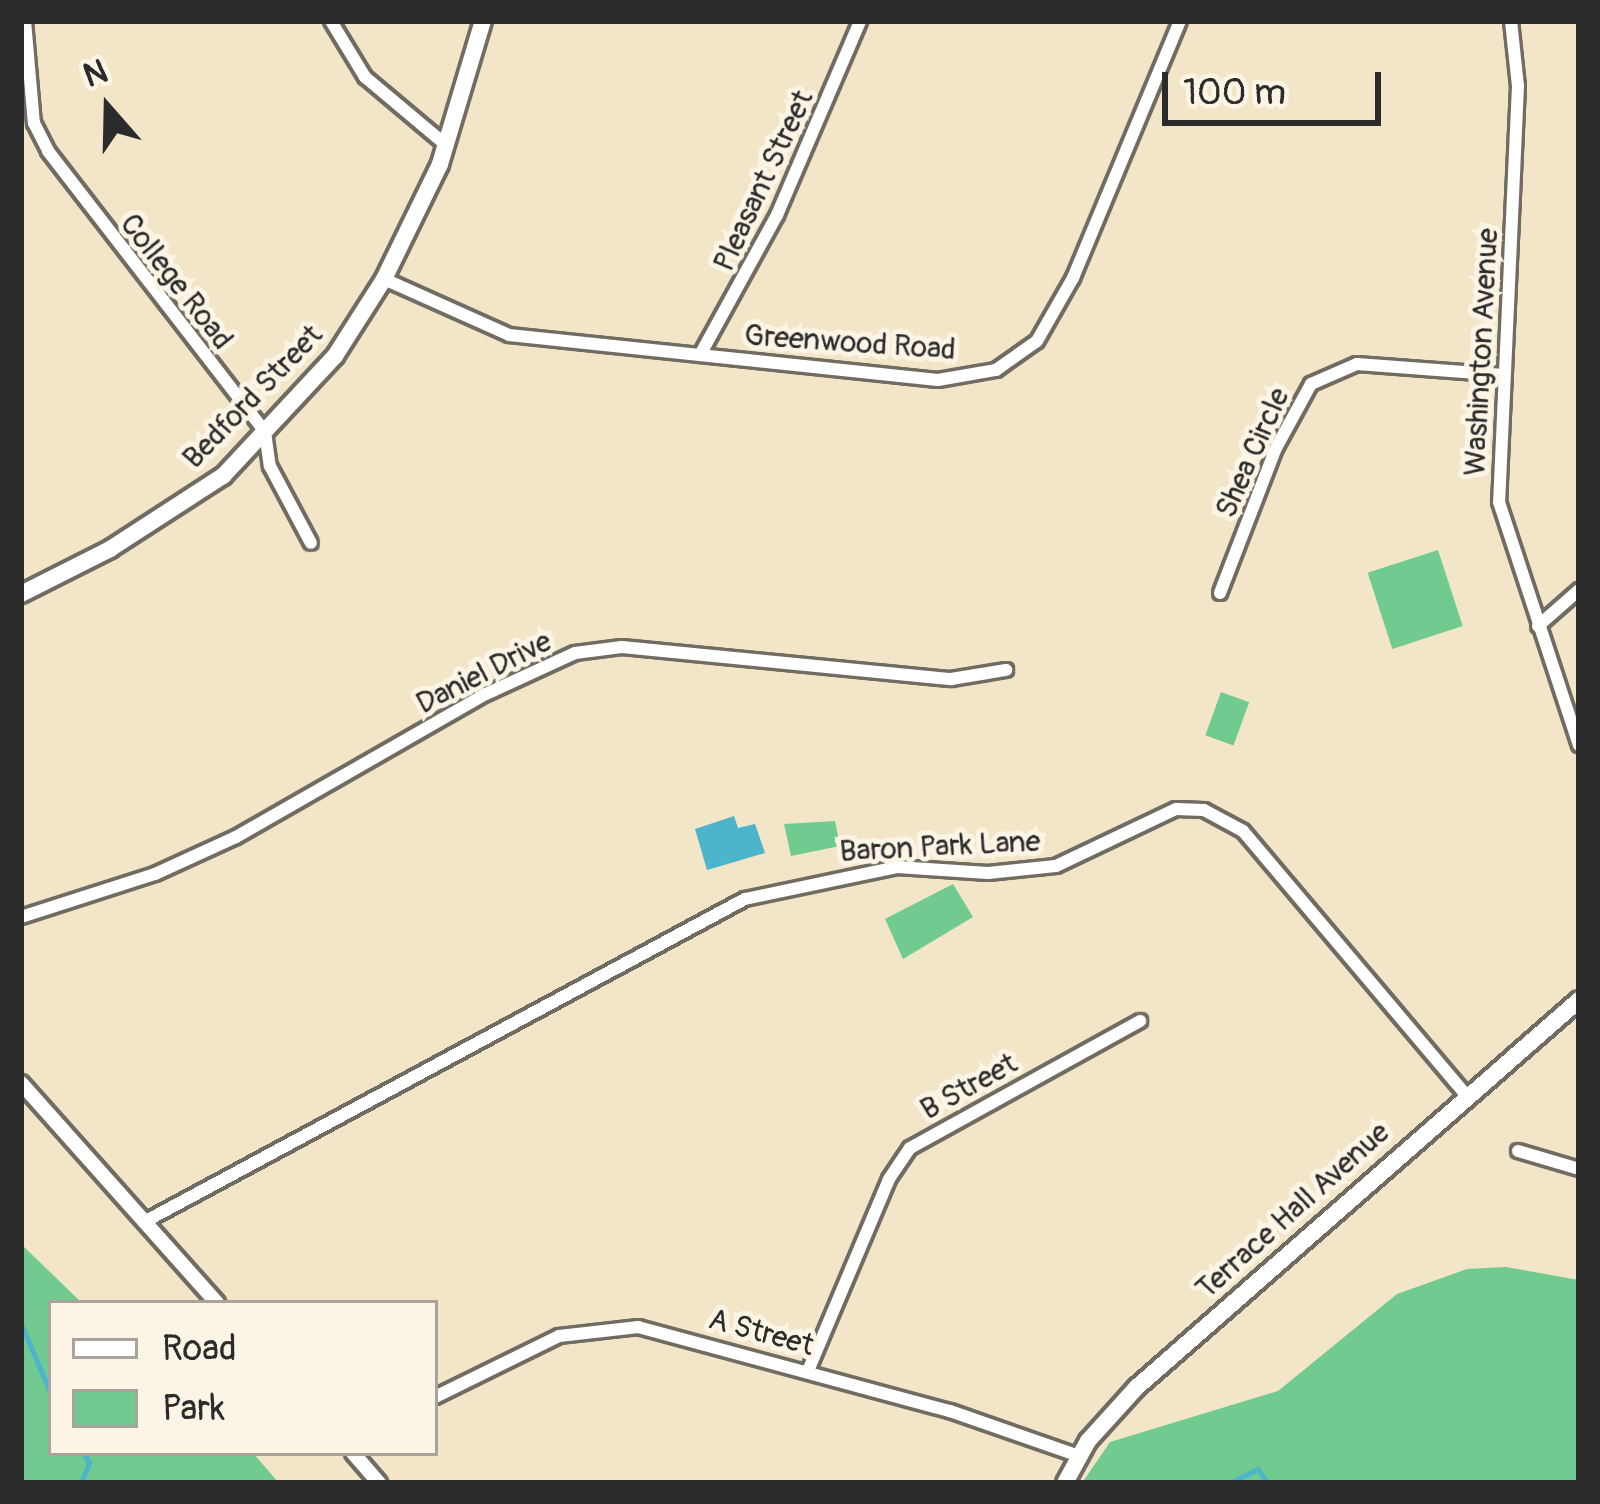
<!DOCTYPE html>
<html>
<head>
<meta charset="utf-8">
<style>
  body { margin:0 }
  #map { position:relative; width:1600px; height:1504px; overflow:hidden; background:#f2e5c8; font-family:Pangolin,sans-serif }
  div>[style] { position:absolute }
  .green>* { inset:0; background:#71cb91; transform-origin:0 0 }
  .water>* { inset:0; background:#4cb5cb }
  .stream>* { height:4.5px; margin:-2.25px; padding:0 2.25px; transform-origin:2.25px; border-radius:2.25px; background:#4cb5cb }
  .roads { filter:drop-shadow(3px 0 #716c62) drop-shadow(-3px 0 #716c62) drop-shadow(0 3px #716c62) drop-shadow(0 -3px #716c62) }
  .minor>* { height:12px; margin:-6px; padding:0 6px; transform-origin:6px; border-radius:6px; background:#fff }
  .tertiary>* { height:14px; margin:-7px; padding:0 7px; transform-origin:7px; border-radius:7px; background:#fff }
  .secondary>* { height:16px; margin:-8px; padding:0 8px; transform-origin:8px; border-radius:8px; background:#fff }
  span { translate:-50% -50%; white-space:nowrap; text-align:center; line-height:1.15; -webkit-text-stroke:10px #fcf5e5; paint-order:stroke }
  .street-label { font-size:30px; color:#2b2b2b }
  .frame { position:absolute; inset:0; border:24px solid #2b2b2b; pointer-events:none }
  .legend { position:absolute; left:48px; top:1300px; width:390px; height:156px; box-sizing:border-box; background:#fcf5e5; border:3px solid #a8a49b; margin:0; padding:15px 21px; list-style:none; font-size:36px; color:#2b2b2b }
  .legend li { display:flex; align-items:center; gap:24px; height:60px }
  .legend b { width:60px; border:3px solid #a8a49b }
  .north { position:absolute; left:48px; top:48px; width:120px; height:120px; -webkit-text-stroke:9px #fcf5e5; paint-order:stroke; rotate:340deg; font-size:33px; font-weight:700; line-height:48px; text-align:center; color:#2b2b2b }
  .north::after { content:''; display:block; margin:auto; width:42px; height:54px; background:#2b2b2b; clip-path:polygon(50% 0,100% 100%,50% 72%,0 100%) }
  .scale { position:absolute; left:1162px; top:72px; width:219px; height:54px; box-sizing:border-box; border:6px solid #2b2b2b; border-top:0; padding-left:15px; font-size:36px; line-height:42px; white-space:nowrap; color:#2b2b2b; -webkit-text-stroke:9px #fcf5e5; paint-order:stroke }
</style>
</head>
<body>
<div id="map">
  <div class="green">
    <i style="left:1438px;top:550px;width:80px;height:74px;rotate:72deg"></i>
    <i style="left:1221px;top:692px;width:30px;height:46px;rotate:20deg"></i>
    <i style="clip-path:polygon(835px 821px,840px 846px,791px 856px,784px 824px)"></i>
    <i style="clip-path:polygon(953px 884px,973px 917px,903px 959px,885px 919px)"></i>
    <i style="clip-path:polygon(21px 1244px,82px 1303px,51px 1303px,51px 1453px,253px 1453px,279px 1483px,21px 1483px)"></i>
    <i style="clip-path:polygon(1506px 1267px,1579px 1280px,1579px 1483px,1082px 1483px,1110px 1442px,1278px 1391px,1397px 1294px,1467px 1269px)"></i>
  </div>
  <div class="water">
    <i style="clip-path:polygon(734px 816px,738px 828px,755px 824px,765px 853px,707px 870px,695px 829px)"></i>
  </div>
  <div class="stream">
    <i style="left:21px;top:1323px;width:76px;rotate:66.8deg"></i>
    <i style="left:81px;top:1483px;width:22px;rotate:-68deg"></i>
    <i style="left:89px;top:1463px;width:12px;rotate:-121deg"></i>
    <i style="left:1230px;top:1483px;width:31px;rotate:-27deg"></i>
    <i style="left:1258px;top:1469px;width:17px;rotate:54deg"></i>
  </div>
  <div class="roads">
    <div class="minor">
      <i style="left:25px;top:21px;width:102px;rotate:85deg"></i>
      <i style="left:34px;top:123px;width:31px;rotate:63deg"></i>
      <i style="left:48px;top:151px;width:355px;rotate:52.3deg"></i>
      <i style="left:265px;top:432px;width:34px;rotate:82deg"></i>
      <i style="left:270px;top:466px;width:87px;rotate:62deg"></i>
      <i style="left:331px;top:21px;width:66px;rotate:58.7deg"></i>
      <i style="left:365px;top:77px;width:106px;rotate:40deg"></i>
      <i style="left:1511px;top:21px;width:65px;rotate:83.9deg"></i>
      <i style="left:1518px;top:86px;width:416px;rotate:92.6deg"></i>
      <i style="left:1499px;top:502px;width:256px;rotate:71.8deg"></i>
      <i style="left:384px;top:279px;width:137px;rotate:24.1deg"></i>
      <i style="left:509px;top:335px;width:431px;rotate:6deg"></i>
      <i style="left:938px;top:380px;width:59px;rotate:-9.8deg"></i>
      <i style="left:996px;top:370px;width:50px;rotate:-35.3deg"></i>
      <i style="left:1037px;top:341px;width:73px;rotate:-60.3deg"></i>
      <i style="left:1073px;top:278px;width:278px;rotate:-67.4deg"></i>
      <i style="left:700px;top:355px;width:160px;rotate:-61.2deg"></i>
      <i style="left:777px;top:215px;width:211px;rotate:-66.8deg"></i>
      <i style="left:1220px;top:593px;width:155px;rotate:-68.9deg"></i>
      <i style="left:1276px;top:448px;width:73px;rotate:-61.3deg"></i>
      <i style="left:1311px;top:384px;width:50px;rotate:-23.5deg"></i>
      <i style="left:1357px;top:364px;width:147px;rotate:4.3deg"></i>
      <i style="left:1538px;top:626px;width:55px;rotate:-41.3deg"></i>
      <i style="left:21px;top:917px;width:141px;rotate:-17.8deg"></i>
      <i style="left:155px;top:874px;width:89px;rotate:-24.6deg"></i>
      <i style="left:236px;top:837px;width:288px;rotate:-29.8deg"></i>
      <i style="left:486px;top:694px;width:98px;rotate:-24.7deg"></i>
      <i style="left:575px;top:653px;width:47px;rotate:-7.3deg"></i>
      <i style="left:622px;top:647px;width:331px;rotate:5.6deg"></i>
      <i style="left:951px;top:679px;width:56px;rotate:-9.3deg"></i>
      <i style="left:1518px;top:1151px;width:64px;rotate:16.4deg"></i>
      <i style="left:144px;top:1222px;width:682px;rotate:-28.26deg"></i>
      <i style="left:745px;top:899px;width:155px;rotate:-11.9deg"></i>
      <i style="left:897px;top:867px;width:91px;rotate:3.8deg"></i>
      <i style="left:988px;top:873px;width:68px;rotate:-5.9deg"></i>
      <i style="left:1056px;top:866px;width:133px;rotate:-25.4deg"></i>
      <i style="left:1176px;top:809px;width:28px;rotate:2deg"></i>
      <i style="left:1204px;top:810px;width:44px;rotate:28.3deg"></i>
      <i style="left:1243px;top:831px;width:344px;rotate:49.8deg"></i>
      <i style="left:808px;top:1371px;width:208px;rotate:-67.1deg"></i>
      <i style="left:889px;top:1179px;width:37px;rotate:-56deg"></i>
      <i style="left:910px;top:1148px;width:263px;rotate:-28.9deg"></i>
      <i style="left:435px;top:1397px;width:138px;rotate:-26.2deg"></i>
      <i style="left:559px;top:1336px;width:80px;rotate:-6.5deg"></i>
      <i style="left:638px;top:1327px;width:323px;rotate:15.1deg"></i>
      <i style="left:950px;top:1411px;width:137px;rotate:19.2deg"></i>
    </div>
    <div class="tertiary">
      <i style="left:21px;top:1083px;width:295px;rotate:48.3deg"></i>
      <i style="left:353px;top:1453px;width:40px;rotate:49deg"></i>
    </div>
    <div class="secondary">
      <i style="left:21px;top:594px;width:100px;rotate:-26.8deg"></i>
      <i style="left:110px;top:549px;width:135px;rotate:-32.9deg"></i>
      <i style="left:223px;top:476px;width:164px;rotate:-47deg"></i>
      <i style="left:335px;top:356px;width:91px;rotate:-57.5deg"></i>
      <i style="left:384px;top:279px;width:128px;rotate:-64deg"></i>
      <i style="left:440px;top:164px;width:149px;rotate:-73.3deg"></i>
      <i style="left:1065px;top:1483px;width:48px;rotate:-61.3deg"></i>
      <i style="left:1088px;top:1441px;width:73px;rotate:-47.8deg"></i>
      <i style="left:1137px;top:1387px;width:587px;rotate:-41.2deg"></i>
    </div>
  </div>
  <div class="street-label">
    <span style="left:764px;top:181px;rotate:-65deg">Pleasant Street</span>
    <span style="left:176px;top:282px;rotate:52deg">College Road</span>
    <span style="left:850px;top:343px;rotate:4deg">Greenwood Road</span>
    <span style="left:1482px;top:352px;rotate:-87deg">Washington Avenue</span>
    <span style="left:253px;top:397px;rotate:-46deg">Bedford Street</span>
    <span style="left:1253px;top:453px;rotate:-66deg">Shea Circle</span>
    <span style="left:484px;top:673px;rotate:-27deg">Daniel Drive</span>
    <span style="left:940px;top:847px;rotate:-3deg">Baron Park Lane</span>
    <span style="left:969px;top:1087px;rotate:-29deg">B Street</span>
    <span style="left:1293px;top:1211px;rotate:-42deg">Terrace Hall Avenue</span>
    <span style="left:761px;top:1333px;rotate:15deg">A Street</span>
  </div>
  <div class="frame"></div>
  <ul class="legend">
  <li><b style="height:15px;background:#fff"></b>Road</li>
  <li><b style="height:33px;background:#71cb91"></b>Park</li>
  </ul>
  <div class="north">N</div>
  <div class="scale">100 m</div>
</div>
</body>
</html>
